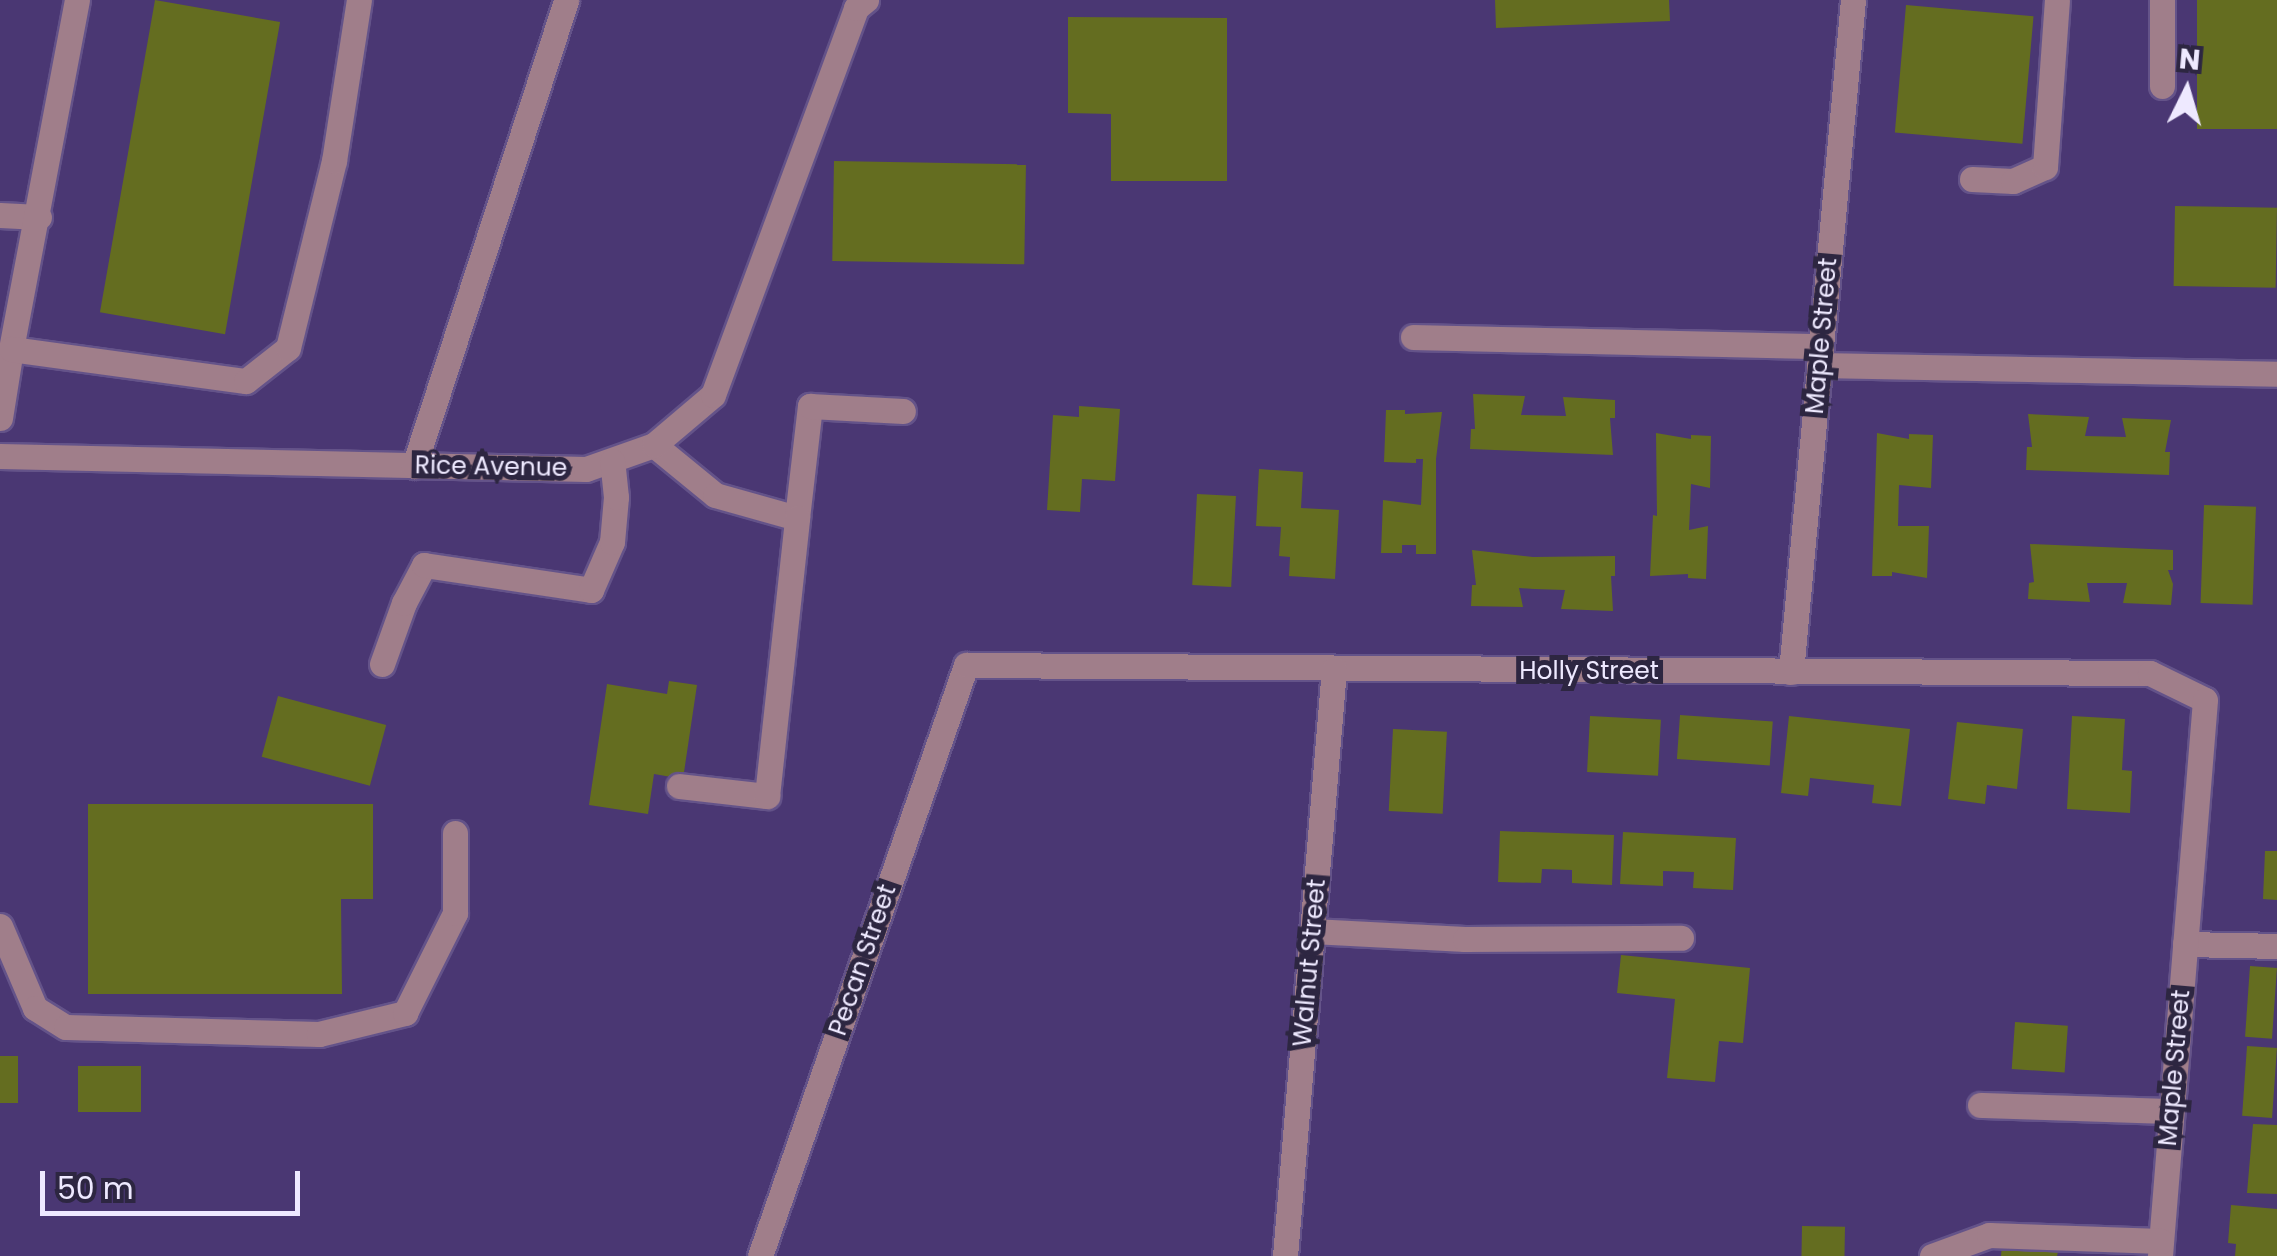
<!DOCTYPE html>
<html>
<head>
<meta charset="utf-8">
<style>
  body { margin:0 }
  #map { position:relative; width:2277px; height:1256px; overflow:hidden; background:#4a3773; font-family:Poppins,sans-serif }
  div>[style] { position:absolute }
  .building>* { inset:0; background:#646d20; transform-origin:0 0 }
  .roads { filter:drop-shadow(2px 0 #645389) drop-shadow(-2px 0 #645389) drop-shadow(0 2px #645389) drop-shadow(0 -2px #645389) }
  .minor>* { height:25px; margin:-12.5px; padding:0 12.5px; transform-origin:12.5px; border-radius:12.5px; background:#a07e8a }
  span { translate:-50% -50%; white-space:nowrap; text-align:center; line-height:1.15; -webkit-text-stroke:10px #2d2641; paint-order:stroke }
  .street-label { font-size:25px; color:#eee9ff }
  .north { position:absolute; left:2137px; top:40px; width:100px; height:100px; -webkit-text-stroke:8px #2d2641; paint-order:stroke; rotate:5deg; font-size:28px; font-weight:700; line-height:40px; text-align:center; color:#eee9ff }
  .north::after { content:''; display:block; margin:auto; width:35px; height:45px; background:#eee9ff; clip-path:polygon(50% 0,100% 100%,50% 72%,0 100%) }
  .scale { position:absolute; left:40px; top:1171px; width:260px; height:45px; box-sizing:border-box; border:5px solid #eee9ff; border-top:0; padding-left:12px; font-size:30px; line-height:35px; white-space:nowrap; color:#eee9ff; -webkit-text-stroke:8px #2d2641; paint-order:stroke }
</style>
</head>
<body>
<div id="map">
  <div class="building">
    <i style="left:155px;top:0;width:127px;height:317px;rotate:10deg"></i>
    <i style="clip-path:polygon(1495px 0,1669px 0,1670px 21px,1496px 28px)"></i>
    <i style="left:2197px;top:0;width:80px;height:129px"></i>
    <i style="left:1906px;top:5px;width:128px;height:128px;rotate:5deg"></i>
    <i style="clip-path:polygon(1068px 17px,1227px 18px,1227px 181px,1111px 181px,1111px 114px,1068px 113px)"></i>
    <i style="left:834px;top:161px;width:192px;height:100px;rotate:1deg"></i>
    <i style="left:2175px;top:206px;width:102px;height:80px;rotate:1deg"></i>
    <i style="clip-path:polygon(1473px 394px,1525px 396px,1521px 415px,1566px 416px,1563px 397px,1615px 400px,1615px 418px,1610px 418px,1613px 455px,1470px 449px,1471px 429px,1475px 429px)"></i>
    <i style="clip-path:polygon(1079px 406px,1120px 409px,1115px 481px,1082px 479px,1080px 512px,1047px 510px,1053px 415px,1079px 417px)"></i>
    <i style="clip-path:polygon(1386px 410px,1405px 410px,1405px 414px,1442px 412px,1436px 459px,1436px 554px,1416px 554px,1416px 545px,1402px 545px,1402px 553px,1381px 553px,1383px 500px,1421px 505px,1423px 459px,1416px 459px,1416px 463px,1384px 462px)"></i>
    <i style="clip-path:polygon(2028px 414px,2089px 417px,2085px 436px,2126px 437px,2122px 418px,2171px 420px,2165px 452px,2170px 452px,2169px 475px,2026px 470px,2027px 447px,2032px 447px)"></i>
    <i style="clip-path:polygon(1656px 433px,1691px 439px,1691px 435px,1711px 436px,1710px 488px,1691px 484px,1690px 509px,1689px 530px,1708px 526px,1706px 579px,1688px 578px,1688px 574px,1650px 576px,1653px 515px,1657px 516px)"></i>
    <i style="clip-path:polygon(1877px 433px,1909px 439px,1909px 434px,1933px 435px,1931px 488px,1899px 485px,1898px 526px,1929px 526px,1927px 578px,1892px 572px,1892px 576px,1872px 576px)"></i>
    <i style="clip-path:polygon(1259px 469px,1303px 472px,1301px 508px,1339px 510px,1335px 579px,1289px 576px,1290px 557px,1279px 556px,1281px 527px,1256px 526px)"></i>
    <i style="left:1197px;top:494px;width:39px;height:91px;rotate:3deg"></i>
    <i style="left:2204px;top:505px;width:52px;height:98px;rotate:2deg"></i>
    <i style="clip-path:polygon(2030px 544px,2173px 550px,2173px 570px,2168px 570px,2173px 584px,2171px 605px,2123px 603px,2127px 583px,2087px 583px,2090px 602px,2028px 599px,2029px 583px,2034px 582px)"></i>
    <i style="clip-path:polygon(1472px 550px,1533px 557px,1615px 556px,1615px 576px,1611px 576px,1613px 611px,1561px 609px,1565px 590px,1534px 589px,1519px 588px,1523px 607px,1471px 606px,1472px 585px,1476px 585px)"></i>
    <i style="clip-path:polygon(669px 681px,697px 685px,683px 779px,654px 774px,648px 814px,589px 805px,607px 684px,667px 694px)"></i>
    <i style="left:278px;top:696px;width:112px;height:63px;rotate:15deg"></i>
    <i style="left:1680px;top:715px;width:93px;height:44px;rotate:4deg"></i>
    <i style="left:1590px;top:716px;width:71px;height:56px;rotate:3deg"></i>
    <i style="clip-path:polygon(1789px 716px,1910px 729px,1901px 806px,1872px 803px,1874px 785px,1810px 778px,1808px 796px,1781px 793px)"></i>
    <i style="clip-path:polygon(2072px 716px,2125px 719px,2122px 770px,2132px 771px,2130px 813px,2067px 809px)"></i>
    <i style="clip-path:polygon(1957px 722px,2023px 729px,2017px 789px,1987px 785px,1985px 804px,1948px 799px)"></i>
    <i style="left:1393px;top:729px;width:54px;height:82px;rotate:3deg"></i>
    <i style="clip-path:polygon(88px 804px,373px 804px,373px 899px,341px 899px,342px 994px,88px 994px)"></i>
    <i style="clip-path:polygon(1500px 831px,1614px 835px,1612px 885px,1572px 883px,1572px 870px,1542px 869px,1541px 883px,1498px 882px)"></i>
    <i style="clip-path:polygon(1623px 832px,1736px 838px,1733px 890px,1693px 888px,1694px 872px,1663px 871px,1663px 886px,1620px 884px)"></i>
    <i style="clip-path:polygon(2265px 851px,2277px 851px,2277px 900px,2263px 899px)"></i>
    <i style="clip-path:polygon(1621px 955px,1750px 968px,1743px 1043px,1719px 1041px,1715px 1082px,1667px 1078px,1675px 999px,1617px 993px)"></i>
    <i style="left:2250px;top:966px;width:27px;height:71px;rotate:4deg"></i>
    <i style="left:2015px;top:1022px;width:53px;height:47px;rotate:4deg"></i>
    <i style="left:2247px;top:1046px;width:30px;height:70px;rotate:4deg"></i>
    <i style="left:0;top:1056px;width:18px;height:47px"></i>
    <i style="left:78px;top:1066px;width:63px;height:46px"></i>
    <i style="clip-path:polygon(2253px 1124px,2277px 1125px,2277px 1194px,2247px 1193px)"></i>
    <i style="clip-path:polygon(2231px 1205px,2277px 1209px,2277px 1256px,2235px 1256px,2236px 1244px,2228px 1243px)"></i>
    <i style="left:1802px;top:1226px;width:43px;height:30px;rotate:1deg"></i>
    <i style="clip-path:polygon(2002px 1245px,2058px 1252px,2057px 1256px,2001px 1256px)"></i>
  </div>
  <div class="roads">
    <div class="minor">
      <i style="left:2162px;top:0;width:86px;rotate:90deg"></i>
      <i style="left:1972px;top:179px;width:41px;rotate:2.8deg"></i>
      <i style="left:2013px;top:181px;width:35px;rotate:-24deg"></i>
      <i style="left:2045px;top:167px;width:167px;rotate:-85.9deg"></i>
      <i style="left:0;top:215px;width:39px;rotate:3deg"></i>
      <i style="left:1413px;top:337px;width:408px;rotate:1.3deg"></i>
      <i style="left:11px;top:349px;width:355px;rotate:-79.3deg"></i>
      <i style="left:1819px;top:365px;width:458px;rotate:1.1deg"></i>
      <i style="left:0;top:418px;width:70px;rotate:-80.9deg"></i>
      <i style="left:11px;top:349px;width:237px;rotate:7.8deg"></i>
      <i style="left:246px;top:381px;width:53px;rotate:-38.2deg"></i>
      <i style="left:288px;top:348px;width:193px;rotate:-76.2deg"></i>
      <i style="left:334px;top:161px;width:163px;rotate:-81.2deg"></i>
      <i style="left:654px;top:445px;width:79px;rotate:39.3deg"></i>
      <i style="left:715px;top:495px;width:85px;rotate:15.7deg"></i>
      <i style="left:797px;top:518px;width:113px;rotate:-83.4deg"></i>
      <i style="left:810px;top:406px;width:93px;rotate:3.1deg"></i>
      <i style="left:0;top:456px;width:586px;rotate:1.27deg"></i>
      <i style="left:586px;top:469px;width:72px;rotate:-19.4deg"></i>
      <i style="left:654px;top:445px;width:77px;rotate:-40.3deg"></i>
      <i style="left:713px;top:395px;width:413px;rotate:-69.7deg"></i>
      <i style="left:856px;top:8px;width:13px;rotate:-39deg"></i>
      <i style="left:414px;top:466px;width:490px;rotate:-71.9deg"></i>
      <i style="left:382px;top:664px;width:65px;rotate:-70.2deg"></i>
      <i style="left:404px;top:603px;width:43px;rotate:-62.2deg"></i>
      <i style="left:424px;top:565px;width:169px;rotate:8.5deg"></i>
      <i style="left:591px;top:590px;width:52px;rotate:-66.4deg"></i>
      <i style="left:612px;top:542px;width:45px;rotate:-84.9deg"></i>
      <i style="left:616px;top:497px;width:36px;rotate:-96deg"></i>
      <i style="left:1791px;top:672px;width:675px;rotate:-84.73deg"></i>
      <i style="left:679px;top:786px;width:89px;rotate:6.5deg"></i>
      <i style="left:767px;top:796px;width:280px;rotate:-83.8deg"></i>
      <i style="left:0;top:926px;width:89px;rotate:66.9deg"></i>
      <i style="left:35px;top:1008px;width:36px;rotate:32deg"></i>
      <i style="left:66px;top:1027px;width:253px;rotate:1.6deg"></i>
      <i style="left:319px;top:1034px;width:89px;rotate:-13.7deg"></i>
      <i style="left:405px;top:1013px;width:112px;rotate:-63.4deg"></i>
      <i style="left:455px;top:913px;width:80px;rotate:-90deg"></i>
      <i style="left:1312px;top:931px;width:153px;rotate:3deg"></i>
      <i style="left:1465px;top:939px;width:216px;rotate:-0.3deg"></i>
      <i style="left:2185px;top:944px;width:92px;rotate:1.2deg"></i>
      <i style="left:1980px;top:1105px;width:191px;rotate:1.8deg"></i>
      <i style="left:760px;top:1256px;width:626px;rotate:-70.78deg"></i>
      <i style="left:966px;top:665px;width:1184px;rotate:0.39deg"></i>
      <i style="left:2150px;top:673px;width:61px;rotate:26.1deg"></i>
      <i style="left:2205px;top:700px;width:558px;rotate:94.63deg"></i>
      <i style="left:1285px;top:1256px;width:589px;rotate:-85.23deg"></i>
      <i style="left:1932px;top:1256px;width:61px;rotate:-20.2deg"></i>
      <i style="left:1989px;top:1235px;width:172px;rotate:2deg"></i>
    </div>
  </div>
  <div class="street-label">
    <span style="left:1822px;top:336px;rotate:-85deg">Maple Street</span>
    <span style="left:491px;top:467px;rotate:1deg">Rice Avenue</span>
    <span style="left:1589px;top:671px">Holly Street</span>
    <span style="left:863px;top:960px;rotate:-71deg">Pecan Street</span>
    <span style="left:1310px;top:963px;rotate:-85deg">Walnut Street</span>
    <span style="left:2175px;top:1068px;rotate:-85deg">Maple Street</span>
  </div>
  <div class="north">N</div>
  <div class="scale">50 m</div>
</div>
</body>
</html>
